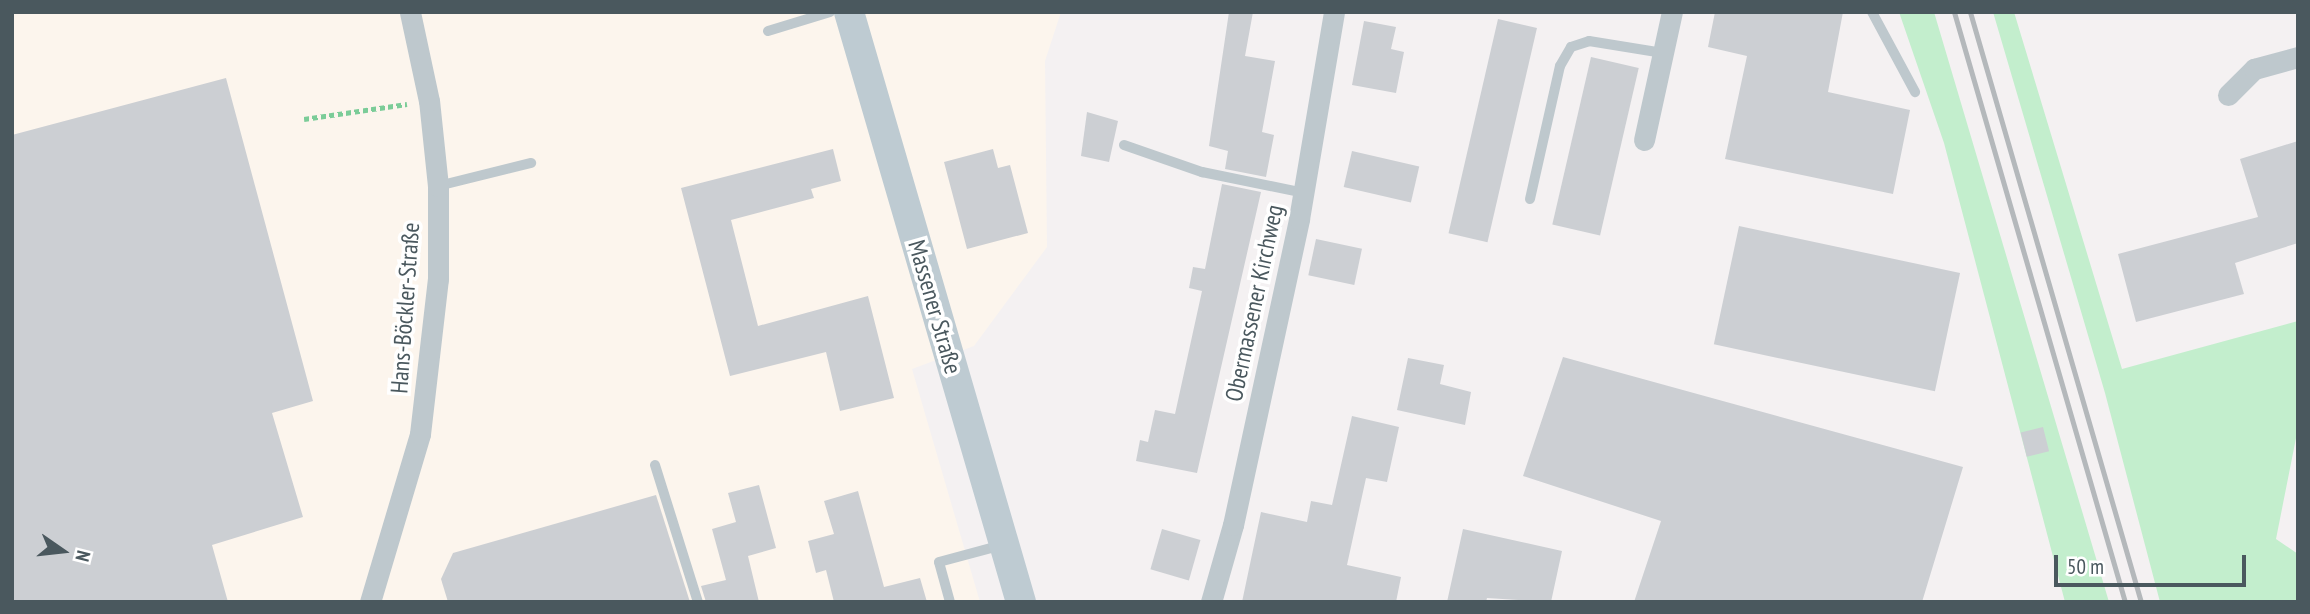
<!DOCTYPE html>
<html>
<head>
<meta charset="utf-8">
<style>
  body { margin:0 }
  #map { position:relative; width:2310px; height:614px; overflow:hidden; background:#f4f1f2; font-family:"PT Sans Narrow",sans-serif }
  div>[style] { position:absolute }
  .commercial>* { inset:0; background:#fcf5ed }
  .green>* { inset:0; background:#c3eecd }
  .building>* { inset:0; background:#cccfd3; transform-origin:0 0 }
  .path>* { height:4.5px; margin-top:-2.25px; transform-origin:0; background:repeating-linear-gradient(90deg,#7bcc98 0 5px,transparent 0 8.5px) }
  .service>* { height:10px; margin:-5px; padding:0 5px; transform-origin:5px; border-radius:5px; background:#bec8cd }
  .minor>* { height:21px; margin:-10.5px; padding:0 10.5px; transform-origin:10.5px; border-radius:10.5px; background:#bec8cd }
  .secondary>* { height:30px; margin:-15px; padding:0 15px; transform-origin:15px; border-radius:15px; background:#becbd2 }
  .rail>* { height:5px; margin:-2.5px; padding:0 2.5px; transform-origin:2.5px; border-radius:2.5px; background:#b4b8bb }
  span { translate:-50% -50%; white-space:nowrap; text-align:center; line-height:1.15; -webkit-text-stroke:7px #fff; paint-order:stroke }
  .street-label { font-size:24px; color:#4a585e }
  .frame { position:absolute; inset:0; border:14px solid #4a585e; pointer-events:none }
  .north { position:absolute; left:28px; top:516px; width:70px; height:70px; -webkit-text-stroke:5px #fff; paint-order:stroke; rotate:104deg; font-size:19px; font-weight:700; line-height:28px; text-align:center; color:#4a585e }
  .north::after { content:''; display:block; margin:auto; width:24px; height:32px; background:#4a585e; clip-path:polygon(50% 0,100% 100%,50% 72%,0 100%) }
  .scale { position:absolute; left:2054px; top:555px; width:192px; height:32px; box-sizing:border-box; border:4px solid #4a585e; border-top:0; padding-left:9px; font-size:21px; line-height:24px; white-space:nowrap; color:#4a585e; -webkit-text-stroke:5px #fff; paint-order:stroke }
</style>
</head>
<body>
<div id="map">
  <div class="commercial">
    <i style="clip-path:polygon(12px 12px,1061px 12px,1045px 61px,1047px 247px,974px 346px,912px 369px,980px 602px,12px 602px)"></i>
  </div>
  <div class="green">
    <i style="clip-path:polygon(1899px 12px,1934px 12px,2109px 602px,2065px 602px,1944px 143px)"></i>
    <i style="clip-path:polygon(1993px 12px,2014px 12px,2122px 369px,2298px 321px,2298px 428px,2276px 539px,2298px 554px,2298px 602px,2160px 602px,2105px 393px)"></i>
  </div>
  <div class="building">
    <i style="clip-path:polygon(1229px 12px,1253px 12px,1245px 56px,1275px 61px,1262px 132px,1274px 135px,1266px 177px,1225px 169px,1228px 151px,1209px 146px)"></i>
    <i style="clip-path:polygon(1715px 12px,1843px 12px,1828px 92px,1910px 110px,1893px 194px,1725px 159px,1747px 56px,1708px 47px)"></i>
    <i style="left:1498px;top:19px;width:40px;height:220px;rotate:13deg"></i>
    <i style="clip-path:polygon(1364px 21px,1396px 27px,1391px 49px,1404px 52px,1396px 93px,1352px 85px)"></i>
    <i style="left:1591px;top:57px;width:49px;height:172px;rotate:13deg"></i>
    <i style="clip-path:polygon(226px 78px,313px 401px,272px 413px,303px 517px,212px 545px,228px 602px,12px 602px,12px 135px)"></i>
    <i style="clip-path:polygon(1087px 112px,1118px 121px,1109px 162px,1081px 156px)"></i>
    <i style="clip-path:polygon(2298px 141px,2298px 243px,2235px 263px,2244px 294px,2136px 322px,2118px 254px,2258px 217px,2240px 159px)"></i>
    <i style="clip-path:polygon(833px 149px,841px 181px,811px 189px,814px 198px,731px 220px,758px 326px,868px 296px,894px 398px,840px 411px,826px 352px,730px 376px,681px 188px)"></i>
    <i style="clip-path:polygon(993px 149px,998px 168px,1010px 165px,1028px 233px,967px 249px,944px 162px)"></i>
    <i style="left:1352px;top:151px;width:69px;height:37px;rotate:13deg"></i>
    <i style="clip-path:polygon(1222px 184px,1261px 192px,1197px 473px,1136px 461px,1140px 440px,1148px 442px,1155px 410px,1175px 414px,1202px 291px,1189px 288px,1193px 267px,1205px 269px)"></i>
    <i style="left:1739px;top:226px;width:226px;height:121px;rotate:12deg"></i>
    <i style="left:1316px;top:239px;width:47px;height:37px;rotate:12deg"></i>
    <i style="clip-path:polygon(1563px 357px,1963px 467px,1922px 602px,1634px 602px,1661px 521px,1523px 476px)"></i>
    <i style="clip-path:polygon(1408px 358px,1444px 365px,1440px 384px,1471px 392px,1465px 425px,1397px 410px)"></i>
    <i style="clip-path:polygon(1352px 416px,1399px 427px,1387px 482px,1366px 478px,1347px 565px,1401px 577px,1396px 602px,1242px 602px,1261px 512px,1307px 522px,1311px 501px,1332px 505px)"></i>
    <i style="left:2043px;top:427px;width:25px;height:23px;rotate:76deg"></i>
    <i style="clip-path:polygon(759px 485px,776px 548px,748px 556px,759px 602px,706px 602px,701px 586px,726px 580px,712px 529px,736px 522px,728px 493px)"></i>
    <i style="clip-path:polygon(858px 491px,884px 587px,920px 578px,927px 602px,834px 602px,826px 570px,816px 573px,808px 541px,834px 534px,824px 501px)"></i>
    <i style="clip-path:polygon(656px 495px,690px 602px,448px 602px,441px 579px,453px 553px)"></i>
    <i style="left:1162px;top:529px;width:40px;height:42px;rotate:16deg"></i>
    <i style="clip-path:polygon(1463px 529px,1562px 551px,1551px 602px,1487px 598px,1486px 602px,1447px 602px)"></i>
  </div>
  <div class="path">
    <i style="left:304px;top:119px;width:104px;rotate:-8.3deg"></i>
  </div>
  <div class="service">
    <i style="left:1872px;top:12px;width:91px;rotate:61.7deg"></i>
    <i style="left:768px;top:31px;width:65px;rotate:-17deg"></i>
    <i style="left:1124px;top:145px;width:83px;rotate:19.1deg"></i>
    <i style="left:1202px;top:172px;width:104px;rotate:11.6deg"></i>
    <i style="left:438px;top:186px;width:96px;rotate:-13.9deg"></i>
    <i style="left:1530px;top:199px;width:136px;rotate:-77.3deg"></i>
    <i style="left:1560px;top:66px;width:22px;rotate:-60deg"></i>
    <i style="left:1571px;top:47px;width:19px;rotate:-18deg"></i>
    <i style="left:1589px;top:41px;width:75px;rotate:9.2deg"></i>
    <i style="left:655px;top:465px;width:144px;rotate:72.6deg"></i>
    <i style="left:950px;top:602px;width:41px;rotate:-105.4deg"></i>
    <i style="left:939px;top:562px;width:65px;rotate:-15.1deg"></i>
  </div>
  <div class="minor">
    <i style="left:2228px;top:95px;width:37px;rotate:-45deg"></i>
    <i style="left:2254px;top:69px;width:46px;rotate:-15.3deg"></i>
    <i style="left:1644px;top:140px;width:131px;rotate:-77.7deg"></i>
    <i style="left:370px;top:602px;width:175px;rotate:-73.4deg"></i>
    <i style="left:420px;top:434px;width:156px;rotate:-83.4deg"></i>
    <i style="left:438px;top:279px;width:93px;rotate:-90deg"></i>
    <i style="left:438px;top:186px;width:85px;rotate:-96deg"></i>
    <i style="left:429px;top:101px;width:91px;rotate:-102.1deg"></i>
    <i style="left:1211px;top:602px;width:80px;rotate:-74.1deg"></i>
    <i style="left:1233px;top:525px;width:313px;rotate:-77.8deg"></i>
    <i style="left:1299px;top:219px;width:210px;rotate:-80.4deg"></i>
  </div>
  <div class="secondary">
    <i style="left:849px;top:12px;width:615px;rotate:73.75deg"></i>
  </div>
  <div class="rail">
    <i style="left:1954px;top:12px;width:614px;rotate:73.84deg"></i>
    <i style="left:1970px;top:12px;width:614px;rotate:73.84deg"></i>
  </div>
  <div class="street-label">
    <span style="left:1254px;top:303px;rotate:-78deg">Obermassener Kirchweg</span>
    <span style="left:935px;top:307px;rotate:74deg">Massener Straße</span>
    <span style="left:405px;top:308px;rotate:-86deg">Hans-Böckler-Straße</span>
  </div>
  <div class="frame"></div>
  <div class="north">N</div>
  <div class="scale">50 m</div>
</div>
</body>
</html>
